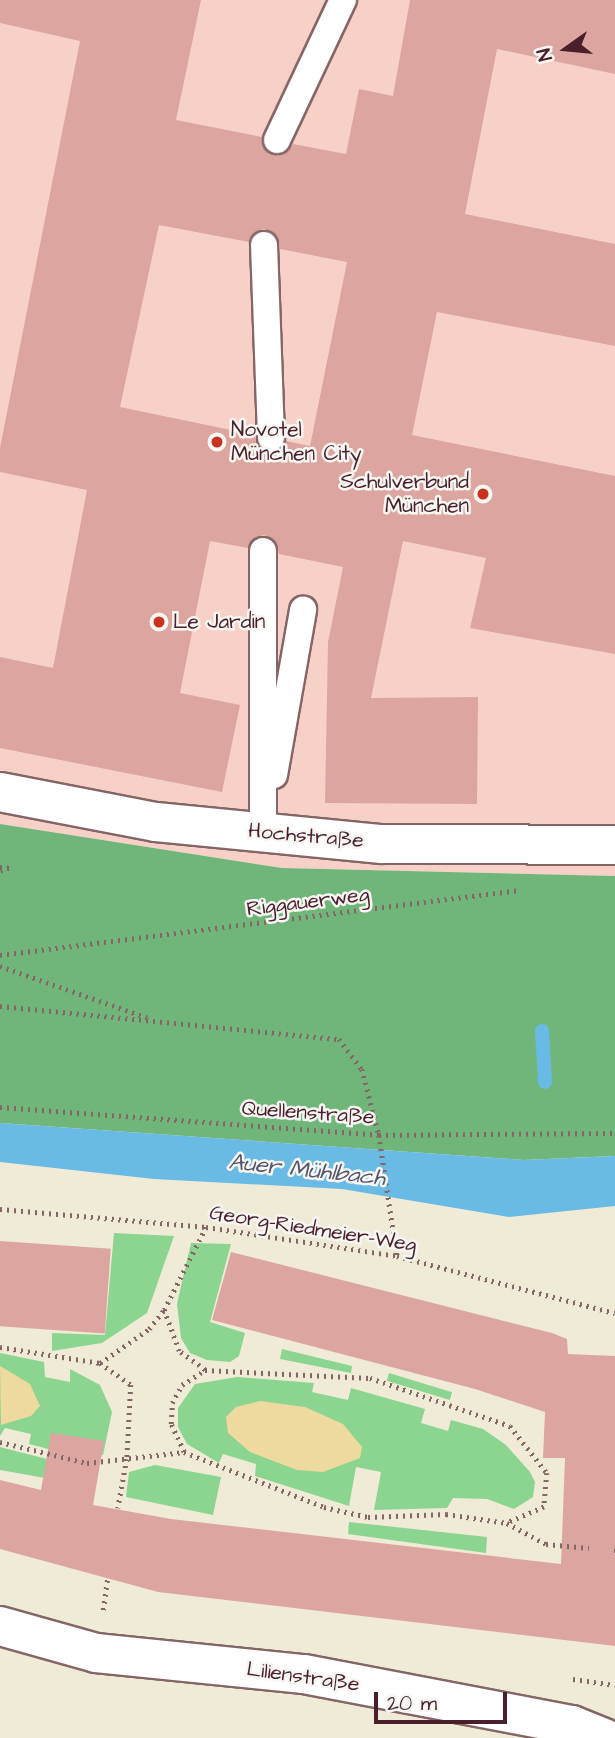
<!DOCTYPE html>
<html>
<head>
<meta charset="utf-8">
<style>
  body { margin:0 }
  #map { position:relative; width:615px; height:1738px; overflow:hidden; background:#efebd7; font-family:"Architects Daughter",sans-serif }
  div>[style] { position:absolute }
  .built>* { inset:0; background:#f7d1c8 }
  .green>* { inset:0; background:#8bd591; transform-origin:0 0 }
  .forest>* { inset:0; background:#70b67b }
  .sand>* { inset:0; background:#eeda9e }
  .water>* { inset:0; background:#69bae4 }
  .stream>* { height:14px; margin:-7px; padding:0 7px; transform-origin:7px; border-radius:7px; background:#69bae4 }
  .building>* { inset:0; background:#dda5a0; transform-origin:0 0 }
  .path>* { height:4.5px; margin-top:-2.25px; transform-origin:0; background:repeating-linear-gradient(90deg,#846667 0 2px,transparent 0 7px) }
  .roads { filter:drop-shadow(2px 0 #846667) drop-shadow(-2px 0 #846667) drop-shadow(0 2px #846667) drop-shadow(0 -2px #846667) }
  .lane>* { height:26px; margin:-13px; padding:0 13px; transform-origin:13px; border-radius:13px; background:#fff }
  .street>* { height:38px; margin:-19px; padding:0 19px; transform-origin:19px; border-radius:19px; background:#fff }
  .dots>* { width:19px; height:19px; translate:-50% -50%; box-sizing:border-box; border:4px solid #f6f6f2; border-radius:50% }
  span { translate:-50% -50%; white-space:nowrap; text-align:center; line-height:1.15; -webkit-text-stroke:5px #f6f6f2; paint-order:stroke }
  .poi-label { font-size:21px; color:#4a1f2b }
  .left { translate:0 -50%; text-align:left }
  .right { translate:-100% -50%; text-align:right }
  .street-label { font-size:21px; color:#4a1f2b }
  .water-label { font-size:23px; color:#55556c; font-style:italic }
  .north { position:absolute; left:531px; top:14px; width:70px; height:70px; -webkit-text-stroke:5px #f6f6f2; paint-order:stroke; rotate:255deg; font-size:19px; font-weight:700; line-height:28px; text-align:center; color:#4a1f2b }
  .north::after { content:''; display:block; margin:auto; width:24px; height:32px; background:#4a1f2b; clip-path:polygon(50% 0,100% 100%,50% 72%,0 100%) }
  .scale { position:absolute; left:374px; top:1692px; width:133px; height:32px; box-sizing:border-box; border:4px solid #4a1f2b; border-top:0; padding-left:9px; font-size:21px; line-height:24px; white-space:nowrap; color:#4a1f2b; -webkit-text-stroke:5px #f6f6f2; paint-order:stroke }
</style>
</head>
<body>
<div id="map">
  <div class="built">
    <i style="clip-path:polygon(0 0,615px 0,615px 876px,282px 868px,0 824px)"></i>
  </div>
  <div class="green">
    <i style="clip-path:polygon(114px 1233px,174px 1236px,147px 1313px,102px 1343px,52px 1351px,52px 1333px,105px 1335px)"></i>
    <i style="clip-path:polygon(191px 1243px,231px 1244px,210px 1322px,245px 1333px,239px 1356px,230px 1362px,207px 1360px,190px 1353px,181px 1338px,177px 1304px)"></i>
    <i style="clip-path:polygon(282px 1349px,352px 1366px,351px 1373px,280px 1359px)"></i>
    <i style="clip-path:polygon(0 1353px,44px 1362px,45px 1377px,70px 1382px,70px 1369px,100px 1385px,112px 1412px,103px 1455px,83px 1458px,29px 1444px,31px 1434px,5px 1428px,0 1436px)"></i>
    <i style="left:389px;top:1373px;width:66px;height:8px;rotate:17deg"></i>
    <i style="clip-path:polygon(237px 1377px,314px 1383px,312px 1392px,348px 1400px,351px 1388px,425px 1409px,421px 1423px,448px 1431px,451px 1420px,483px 1429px,506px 1445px,530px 1472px,535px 1482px,533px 1497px,514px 1509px,487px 1499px,453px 1498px,447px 1508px,374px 1510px,381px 1472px,356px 1467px,349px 1506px,255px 1476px,256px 1464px,223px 1454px,219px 1463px,187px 1444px,178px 1427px,178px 1408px,195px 1384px)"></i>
    <i style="clip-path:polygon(0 1447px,47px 1459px,45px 1478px,0 1470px)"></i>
    <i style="clip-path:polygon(155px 1465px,221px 1477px,213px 1515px,126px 1497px,129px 1472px)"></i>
    <i style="clip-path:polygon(349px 1522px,487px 1537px,486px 1553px,348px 1534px)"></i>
  </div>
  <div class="forest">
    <i style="clip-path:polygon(0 824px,282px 868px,615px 876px,615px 1156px,524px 1160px,0 1123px)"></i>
  </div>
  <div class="sand">
    <i style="clip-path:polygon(0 1366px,30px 1384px,40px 1406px,31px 1416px,1px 1425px)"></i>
    <i style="clip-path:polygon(260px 1401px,305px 1407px,343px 1424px,362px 1447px,360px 1458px,323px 1472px,297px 1470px,250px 1452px,228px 1433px,226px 1417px,236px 1407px)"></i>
  </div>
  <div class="water">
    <i style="clip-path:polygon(0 1123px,524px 1160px,615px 1156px,615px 1206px,509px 1217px,342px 1189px,154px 1179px,0 1162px)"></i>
  </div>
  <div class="stream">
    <i style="left:542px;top:1031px;width:51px;rotate:86.6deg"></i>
  </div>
  <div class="building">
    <i style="clip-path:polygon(evenodd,0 0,201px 0,176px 120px,262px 137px,265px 149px,278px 156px,293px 144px,346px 154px,359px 89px,393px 96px,410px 0,615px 0,615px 74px,497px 49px,465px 214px,615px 244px,615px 346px,437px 312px,412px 435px,615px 476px,615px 654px,470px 628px,486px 558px,403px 541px,371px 698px,478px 697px,477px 804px,325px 803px,328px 642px,343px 567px,279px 554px,276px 543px,264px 535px,255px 538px,248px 548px,210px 541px,180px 693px,240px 705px,222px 792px,0 748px,0 657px,53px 668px,87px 490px,0 472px,0 448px,80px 41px,0 23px,0 0,159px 225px,249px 242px,255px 232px,264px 229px,277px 236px,280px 249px,347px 262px,310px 446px,286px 441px,280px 451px,271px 454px,258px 447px,255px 435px,120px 407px,159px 225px)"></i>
    <i style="left:0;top:1241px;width:111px;height:85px;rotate:4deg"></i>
    <i style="clip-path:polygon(231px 1252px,552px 1333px,567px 1339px,568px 1354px,615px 1356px,615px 1646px,158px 1592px,0 1549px,0 1480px,41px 1490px,51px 1433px,104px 1441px,93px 1505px,171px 1519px,561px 1564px,565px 1458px,543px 1458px,545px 1412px,475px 1389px,212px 1320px)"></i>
  </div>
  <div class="path">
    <i style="left:0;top:867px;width:9px;rotate:6deg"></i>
    <i style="left:9px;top:868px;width:9px;rotate:162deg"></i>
    <i style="left:0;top:955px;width:524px;rotate:-7.13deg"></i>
    <i style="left:0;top:966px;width:160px;rotate:19.3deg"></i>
    <i style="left:0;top:1006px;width:341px;rotate:5.6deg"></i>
    <i style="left:339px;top:1039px;width:38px;rotate:53deg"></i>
    <i style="left:362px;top:1069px;width:68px;rotate:75.6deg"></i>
    <i style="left:379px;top:1135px;width:122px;rotate:81.5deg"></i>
    <i style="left:0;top:1107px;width:380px;rotate:4.2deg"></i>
    <i style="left:379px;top:1135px;width:236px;rotate:-0.5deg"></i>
    <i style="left:0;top:1209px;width:207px;rotate:5deg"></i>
    <i style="left:206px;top:1227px;width:193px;rotate:8.6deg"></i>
    <i style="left:397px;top:1256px;width:225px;rotate:14.7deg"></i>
    <i style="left:0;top:1347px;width:101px;rotate:9.1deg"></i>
    <i style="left:100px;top:1363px;width:60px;rotate:-34.8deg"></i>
    <i style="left:149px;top:1329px;width:24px;rotate:-52deg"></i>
    <i style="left:100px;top:1363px;width:38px;rotate:35deg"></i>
    <i style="left:131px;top:1385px;width:74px;rotate:93.1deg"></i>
    <i style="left:127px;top:1459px;width:50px;rotate:100.4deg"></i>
    <i style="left:205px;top:1370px;width:32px;rotate:-144deg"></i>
    <i style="left:179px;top:1351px;width:44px;rotate:-110.1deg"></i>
    <i style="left:164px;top:1310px;width:93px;rotate:-63.2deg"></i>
    <i style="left:0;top:1442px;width:89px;rotate:13.6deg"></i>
    <i style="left:87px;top:1463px;width:98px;rotate:-6.5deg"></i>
    <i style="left:184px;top:1452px;width:150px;rotate:21.4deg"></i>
    <i style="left:324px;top:1507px;width:45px;rotate:12.8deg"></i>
    <i style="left:368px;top:1517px;width:78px;rotate:-2.2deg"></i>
    <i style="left:446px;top:1514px;width:62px;rotate:8.4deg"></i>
    <i style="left:507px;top:1523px;width:44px;rotate:28.3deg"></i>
    <i style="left:546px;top:1544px;width:43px;rotate:5.3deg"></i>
    <i style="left:184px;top:1452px;width:31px;rotate:-115deg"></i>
    <i style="left:171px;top:1424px;width:21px;rotate:-87deg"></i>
    <i style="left:172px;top:1403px;width:21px;rotate:-61deg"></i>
    <i style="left:182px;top:1385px;width:27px;rotate:-33deg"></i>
    <i style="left:205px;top:1370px;width:165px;rotate:2.8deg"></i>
    <i style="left:370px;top:1378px;width:148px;rotate:18.9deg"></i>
    <i style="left:510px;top:1426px;width:60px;rotate:51.8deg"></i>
    <i style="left:547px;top:1473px;width:34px;rotate:95deg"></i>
    <i style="left:544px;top:1507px;width:40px;rotate:156.6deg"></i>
    <i style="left:614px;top:1551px;width:1px"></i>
    <i style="left:103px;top:1610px;width:34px;rotate:-82deg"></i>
    <i style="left:573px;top:1679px;width:42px;rotate:8.1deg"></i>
  </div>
  <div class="roads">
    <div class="lane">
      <i style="left:277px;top:140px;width:155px;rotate:-64.8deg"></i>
      <i style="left:264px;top:245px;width:193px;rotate:87.9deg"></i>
      <i style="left:274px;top:775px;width:168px;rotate:-80deg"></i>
      <i style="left:263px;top:832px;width:281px;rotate:-90deg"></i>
    </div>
    <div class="street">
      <i style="left:0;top:792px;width:159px;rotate:10.9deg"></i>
      <i style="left:156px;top:822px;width:227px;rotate:5.6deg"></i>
      <i style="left:382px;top:844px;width:233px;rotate:0.2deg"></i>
      <i style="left:0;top:1626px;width:100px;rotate:15.7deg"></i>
      <i style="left:96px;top:1653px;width:209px;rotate:5.8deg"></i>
      <i style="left:304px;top:1674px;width:273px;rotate:10.8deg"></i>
      <i style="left:572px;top:1725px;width:35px;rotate:22deg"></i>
    </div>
  </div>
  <div class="dots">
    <i style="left:217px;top:442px;background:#c8321e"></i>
    <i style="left:483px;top:494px;background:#c8321e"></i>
    <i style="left:159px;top:622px;background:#c8321e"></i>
  </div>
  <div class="poi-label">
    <span class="left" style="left:231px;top:442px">Novotel<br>München City</span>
    <span class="right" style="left:469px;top:494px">Schulverbund<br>München</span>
    <span class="left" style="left:173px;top:622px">Le Jardin</span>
  </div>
  <div class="street-label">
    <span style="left:306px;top:836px;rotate:5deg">Hochstraße</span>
    <span style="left:308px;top:902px;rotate:-7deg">Riggauerweg</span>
    <span style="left:308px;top:1113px;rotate:4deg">Quellenstraße</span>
    <span style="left:313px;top:1229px;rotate:9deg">Georg-Riedmeier-Weg</span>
    <span style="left:303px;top:1677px;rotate:8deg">Lilienstraße</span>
  </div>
  <div class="water-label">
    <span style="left:307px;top:1170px;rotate:6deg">Auer Mühlbach</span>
  </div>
  <div class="north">N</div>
  <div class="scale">20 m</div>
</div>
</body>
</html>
